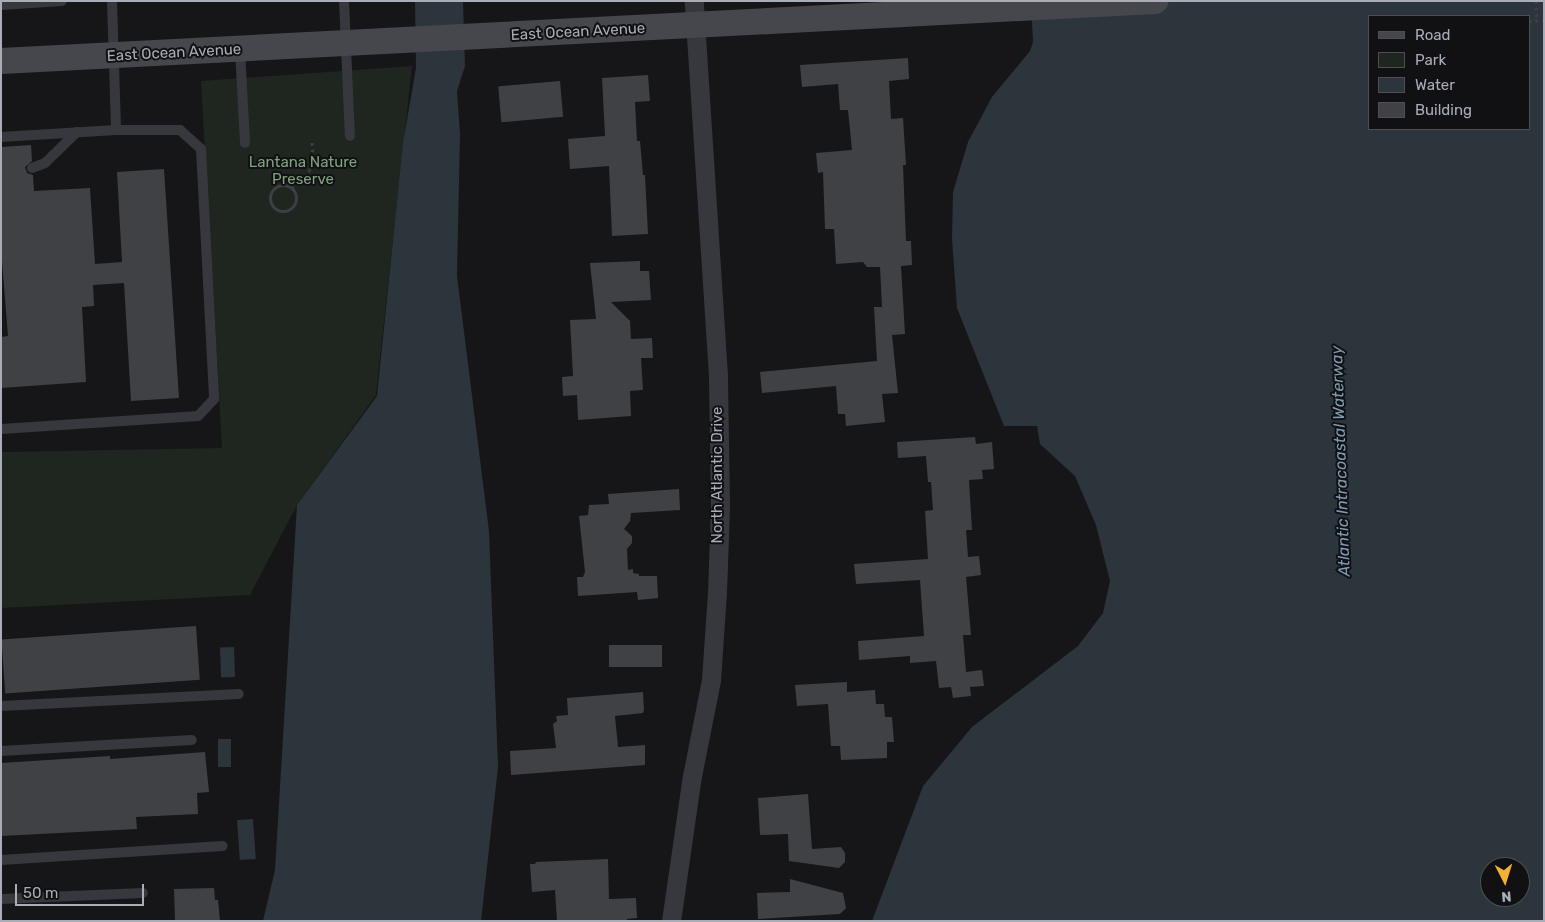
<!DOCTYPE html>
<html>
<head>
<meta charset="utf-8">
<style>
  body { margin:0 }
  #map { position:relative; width:1545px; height:922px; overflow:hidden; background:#161618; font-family:Rubik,sans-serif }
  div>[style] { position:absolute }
  .green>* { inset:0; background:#1e261f }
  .water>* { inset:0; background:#2c353c; transform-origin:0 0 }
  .building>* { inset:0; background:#404145; transform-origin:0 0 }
  .path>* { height:3px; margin-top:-1.5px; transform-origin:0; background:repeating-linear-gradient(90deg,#3d3f44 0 2.5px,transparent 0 6.5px) }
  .path>.ring { margin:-1.5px; padding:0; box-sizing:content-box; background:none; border:3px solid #3d3f44; border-radius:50% }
  .lane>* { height:10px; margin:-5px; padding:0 5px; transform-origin:5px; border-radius:5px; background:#37383d }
  .street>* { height:19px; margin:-9.5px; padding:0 9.5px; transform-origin:9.5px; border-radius:9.5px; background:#37383d }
  .secondary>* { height:26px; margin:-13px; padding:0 13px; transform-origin:13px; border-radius:13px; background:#45474d }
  span { translate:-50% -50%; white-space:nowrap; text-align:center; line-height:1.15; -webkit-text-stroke:4px #111113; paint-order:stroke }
  .street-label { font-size:15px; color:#a8adb8 }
  .park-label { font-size:15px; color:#7fa381 }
  .water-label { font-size:16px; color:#7f9bb3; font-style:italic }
  .frame { position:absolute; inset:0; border:2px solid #a8adb8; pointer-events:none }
  .legend { position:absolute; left:1368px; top:15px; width:162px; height:115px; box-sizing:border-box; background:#111113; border:1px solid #4d4f55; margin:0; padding:6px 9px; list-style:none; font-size:15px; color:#a8adb8 }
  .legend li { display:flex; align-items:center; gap:10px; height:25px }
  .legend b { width:25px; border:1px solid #4d4f55 }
  .north { position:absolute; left:1480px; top:857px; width:50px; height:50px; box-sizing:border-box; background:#111113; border:1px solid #4d4f55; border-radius:50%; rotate:175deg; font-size:14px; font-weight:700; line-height:20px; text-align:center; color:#a8adb8 }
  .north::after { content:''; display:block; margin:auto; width:18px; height:22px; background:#f2b134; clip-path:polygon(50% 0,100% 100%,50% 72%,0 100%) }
  .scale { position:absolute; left:15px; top:884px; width:129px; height:22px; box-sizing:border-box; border:2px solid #a8adb8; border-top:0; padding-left:6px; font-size:15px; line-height:18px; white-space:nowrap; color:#a8adb8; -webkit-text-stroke:4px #111113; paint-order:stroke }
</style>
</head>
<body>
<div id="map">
  <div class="green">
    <i style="clip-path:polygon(412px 66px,376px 395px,297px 505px,250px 595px,1px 608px,1px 452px,222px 448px,201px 81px)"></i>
  </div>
  <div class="water">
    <i style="clip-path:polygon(415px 1px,463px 1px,465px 66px,457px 91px,460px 134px,457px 276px,489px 531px,498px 767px,481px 921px,263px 921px,275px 870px,297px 505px,377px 396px,403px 143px,416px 68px)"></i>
    <i style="clip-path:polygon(evenodd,1031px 1px,1544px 1px,1544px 921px,872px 921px,923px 786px,972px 727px,1078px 646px,1103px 613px,1110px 581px,1096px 525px,1075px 476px,1040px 444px,1037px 426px,1004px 426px,957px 308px,952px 239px,953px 192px,968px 142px,992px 97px,1030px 51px,1033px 42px,1031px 1px,1369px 16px,1529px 16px,1529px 129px,1369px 129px,1369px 16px,1031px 1px,1490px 867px,1520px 867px,1520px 897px,1490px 897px,1490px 867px)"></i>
    <i style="left:234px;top:647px;width:30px;height:14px;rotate:88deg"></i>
    <i style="left:218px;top:739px;width:13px;height:28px"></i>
    <i style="left:253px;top:819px;width:40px;height:16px;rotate:86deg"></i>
  </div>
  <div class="building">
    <i style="clip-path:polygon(908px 58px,909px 79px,889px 81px,891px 119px,903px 118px,906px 165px,903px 165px,906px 241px,911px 241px,912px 265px,901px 266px,905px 334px,892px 335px,898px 393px,882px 394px,885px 422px,846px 426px,845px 414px,838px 414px,836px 386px,762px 393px,760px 372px,877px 361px,874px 307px,882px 307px,880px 267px,867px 267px,863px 262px,836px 264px,834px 229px,825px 229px,823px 172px,818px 173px,816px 153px,852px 150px,848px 110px,840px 110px,838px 84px,802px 87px,800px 65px)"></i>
    <i style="clip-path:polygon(648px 75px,650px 101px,635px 102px,637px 141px,640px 141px,643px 175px,645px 175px,648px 234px,612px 236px,609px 166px,570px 169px,568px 139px,605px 136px,602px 78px)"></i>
    <i style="left:560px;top:81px;width:36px;height:62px;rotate:85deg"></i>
    <i style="clip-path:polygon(31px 145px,32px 161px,25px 167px,27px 173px,33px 175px,34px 191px,90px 188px,95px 264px,122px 262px,117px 172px,164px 169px,179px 398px,131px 401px,124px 283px,93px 285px,94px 306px,82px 307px,86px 382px,1px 388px,1px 337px,8px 336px,1px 248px,1px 147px)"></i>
    <i style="clip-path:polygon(640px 261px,640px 271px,649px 271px,651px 300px,611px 302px,630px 321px,631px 339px,652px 338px,653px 358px,641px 358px,643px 390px,630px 391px,631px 416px,578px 420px,577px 395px,563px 396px,562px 377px,573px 376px,570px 320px,596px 319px,590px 263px)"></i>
    <i style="clip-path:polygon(975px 437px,976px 444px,992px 442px,994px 469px,982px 470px,983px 479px,969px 480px,972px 530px,966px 530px,968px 557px,979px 556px,981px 575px,966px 577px,971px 635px,963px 635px,966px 672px,982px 670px,984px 686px,970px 687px,971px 696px,953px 698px,951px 687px,939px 688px,936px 661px,910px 663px,910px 656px,859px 660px,858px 641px,924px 636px,920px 580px,856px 584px,854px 564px,928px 559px,925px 511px,933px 510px,931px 482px,928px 482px,926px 456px,898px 458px,897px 442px)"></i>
    <i style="clip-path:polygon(679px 489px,680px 510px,631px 513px,630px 521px,624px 529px,632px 536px,632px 543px,627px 549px,628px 570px,633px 569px,633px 573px,639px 574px,639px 576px,657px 576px,658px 598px,638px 600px,637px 592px,578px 596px,577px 577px,583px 577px,585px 572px,579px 516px,588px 515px,589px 505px,609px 504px,608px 494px)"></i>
    <i style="left:196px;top:626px;width:54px;height:195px;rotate:86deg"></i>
    <i style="left:662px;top:645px;width:22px;height:53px;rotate:90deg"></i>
    <i style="clip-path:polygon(847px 682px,847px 692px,875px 690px,876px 704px,884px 704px,885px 717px,892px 717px,894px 742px,887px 742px,887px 758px,841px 760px,840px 746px,831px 746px,828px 704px,797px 706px,795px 685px)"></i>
    <i style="clip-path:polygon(643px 692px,644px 710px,643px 713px,615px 716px,618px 747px,645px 745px,645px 765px,511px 775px,510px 751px,556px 748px,553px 724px,557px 721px,556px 716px,568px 715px,567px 698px)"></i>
    <i style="clip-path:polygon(205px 752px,209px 792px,197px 793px,198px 814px,136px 817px,137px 829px,1px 836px,1px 763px,110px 756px,110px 759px)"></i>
    <i style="clip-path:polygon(808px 794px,812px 849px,841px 847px,845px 853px,845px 862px,839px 868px,789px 861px,788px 834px,760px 835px,758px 798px)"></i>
    <i style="clip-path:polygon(608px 859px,609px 899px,636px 898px,637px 918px,627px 919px,627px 921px,557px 921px,555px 890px,532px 892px,530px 864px,535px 864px,536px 862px)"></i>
    <i style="clip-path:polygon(790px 879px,843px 893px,846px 908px,840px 914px,758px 919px,757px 893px,790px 892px)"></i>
    <i style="clip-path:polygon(214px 888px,215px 900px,218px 900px,220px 921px,175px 921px,174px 889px)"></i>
  </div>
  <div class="path">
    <i style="left:1536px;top:1px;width:20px;rotate:87deg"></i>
    <i style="left:1529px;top:21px;width:15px;rotate:-4deg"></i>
    <i class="ring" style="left:270px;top:185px;width:23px;height:23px"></i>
    <i style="left:292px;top:188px;width:11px;rotate:-34deg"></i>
    <i style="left:301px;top:182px;width:16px;rotate:-55deg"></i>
    <i style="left:310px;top:169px;width:11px;rotate:-75deg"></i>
    <i style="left:313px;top:158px;width:19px;rotate:-93deg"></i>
  </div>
  <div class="lane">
    <i style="left:112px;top:1px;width:129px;rotate:88.2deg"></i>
    <i style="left:344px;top:1px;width:135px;rotate:87.5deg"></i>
    <i style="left:1px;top:5px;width:61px;rotate:-3.8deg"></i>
    <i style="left:240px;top:50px;width:93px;rotate:86.9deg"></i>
    <i style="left:1px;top:137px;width:115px;rotate:-3.5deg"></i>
    <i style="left:116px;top:130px;width:64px"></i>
    <i style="left:180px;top:130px;width:28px;rotate:42deg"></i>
    <i style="left:201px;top:149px;width:250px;rotate:87deg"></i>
    <i style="left:214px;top:399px;width:23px;rotate:133deg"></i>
    <i style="left:198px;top:416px;width:197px;rotate:176.2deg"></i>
    <i style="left:32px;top:168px;width:14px;rotate:-21deg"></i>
    <i style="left:45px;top:163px;width:45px;rotate:-44.1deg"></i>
    <i style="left:1px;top:706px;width:238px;rotate:-2.9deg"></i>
    <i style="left:1px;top:751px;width:191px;rotate:-3.3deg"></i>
    <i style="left:1px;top:860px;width:222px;rotate:-3.6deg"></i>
    <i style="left:1px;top:899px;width:142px;rotate:-2.4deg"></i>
  </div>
  <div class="street">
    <i style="left:671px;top:921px;width:147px;rotate:-81.8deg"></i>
    <i style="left:692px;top:776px;width:98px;rotate:-78.8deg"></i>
    <i style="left:711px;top:680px;width:87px;rotate:-86.1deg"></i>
    <i style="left:717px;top:593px;width:87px;rotate:-88deg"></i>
    <i style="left:720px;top:506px;width:130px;rotate:-90.9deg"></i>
    <i style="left:718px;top:376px;width:376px;rotate:-93.7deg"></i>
  </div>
  <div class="secondary">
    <i style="left:1px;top:61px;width:1156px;rotate:-2.98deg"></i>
  </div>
  <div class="street-label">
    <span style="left:578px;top:32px;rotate:-3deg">East Ocean Avenue</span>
    <span style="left:174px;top:53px;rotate:-3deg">East Ocean Avenue</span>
    <span style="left:718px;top:475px;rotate:-90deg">North Atlantic Drive</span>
  </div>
  <div class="park-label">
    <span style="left:303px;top:171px">Lantana Nature<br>Preserve</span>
  </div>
  <div class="water-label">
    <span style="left:1341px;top:461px;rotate:-92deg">Atlantic Intracoastal Waterway</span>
  </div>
  <div class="frame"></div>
  <ul class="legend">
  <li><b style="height:6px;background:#45474d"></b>Road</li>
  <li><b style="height:14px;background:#1e261f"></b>Park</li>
  <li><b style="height:14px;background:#2c353c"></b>Water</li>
  <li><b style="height:14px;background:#404145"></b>Building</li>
  </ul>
  <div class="north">N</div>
  <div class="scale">50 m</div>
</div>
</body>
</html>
